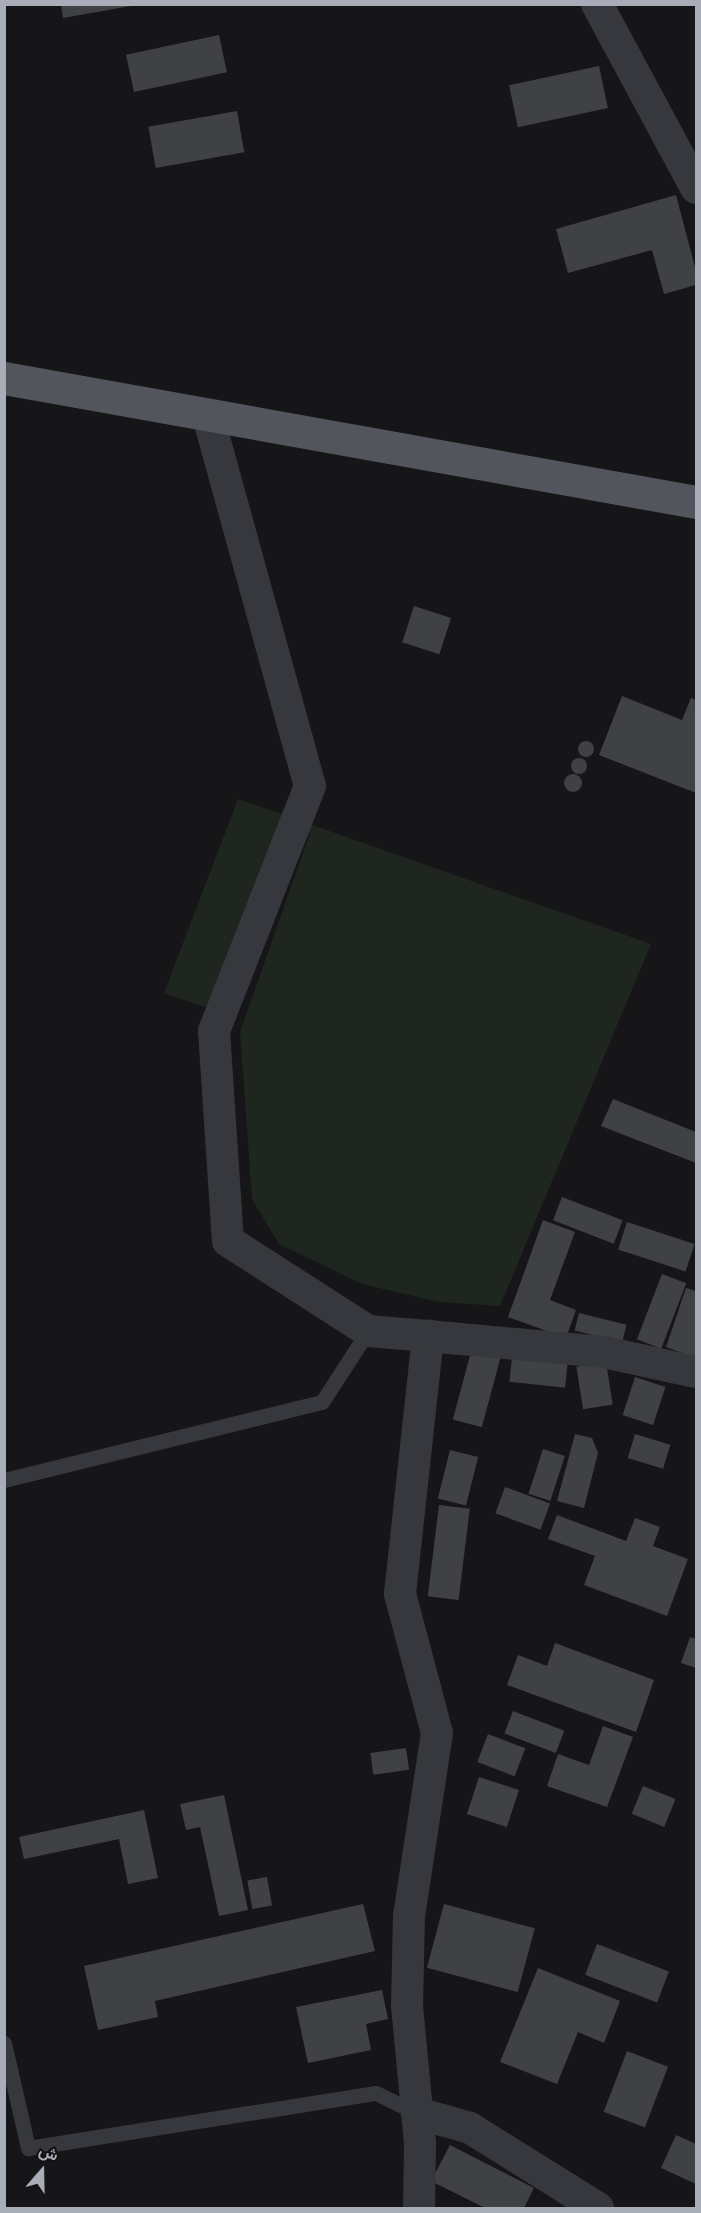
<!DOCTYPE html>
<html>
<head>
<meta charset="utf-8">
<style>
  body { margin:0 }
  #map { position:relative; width:701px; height:2213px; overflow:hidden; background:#161618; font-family:"Sofia Sans Condensed",Vazirmatn,sans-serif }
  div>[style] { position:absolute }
  .green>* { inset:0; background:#1e261f }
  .building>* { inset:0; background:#404145; transform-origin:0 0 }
  .round { border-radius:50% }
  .service>* { height:15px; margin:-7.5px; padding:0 7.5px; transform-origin:7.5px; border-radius:7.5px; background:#37383d }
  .minor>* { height:32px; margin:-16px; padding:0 16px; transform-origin:16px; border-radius:16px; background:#37383d }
  .primary>* { height:33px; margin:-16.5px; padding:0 16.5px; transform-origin:16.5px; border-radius:16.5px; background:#53555c }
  span { translate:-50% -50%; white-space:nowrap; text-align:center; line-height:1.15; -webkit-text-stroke:4.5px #111113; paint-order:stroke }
  .frame { position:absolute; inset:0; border:6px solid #a8adb8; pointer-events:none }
  .north { position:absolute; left:12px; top:2141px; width:60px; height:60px; -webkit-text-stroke:4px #111113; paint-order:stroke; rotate:20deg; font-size:16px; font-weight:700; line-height:24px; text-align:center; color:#a8adb8 }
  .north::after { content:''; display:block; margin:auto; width:21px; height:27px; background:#a8adb8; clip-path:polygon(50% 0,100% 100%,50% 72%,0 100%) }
</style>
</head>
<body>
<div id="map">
  <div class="green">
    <i style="clip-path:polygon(238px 799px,651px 944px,500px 1306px,439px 1302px,362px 1284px,279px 1244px,252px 1199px,240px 1032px,310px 833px,282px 824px,208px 1008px,164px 993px)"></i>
  </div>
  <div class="building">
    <i style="clip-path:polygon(61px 4px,131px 4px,131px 6px,63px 18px)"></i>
    <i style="left:219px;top:35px;width:38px;height:95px;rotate:78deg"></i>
    <i style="left:599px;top:66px;width:43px;height:92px;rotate:78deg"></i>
    <i style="left:237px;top:111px;width:42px;height:90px;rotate:80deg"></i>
    <i style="clip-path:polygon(676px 195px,696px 271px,696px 285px,664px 294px,652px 250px,568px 273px,556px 229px)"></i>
    <i style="left:414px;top:606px;width:39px;height:38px;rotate:18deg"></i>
    <i style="clip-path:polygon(622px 696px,682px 720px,691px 698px,696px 700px,696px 793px,599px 755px)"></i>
    <i class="round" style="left:578px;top:741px;width:16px;height:16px"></i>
    <i class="round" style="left:571px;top:758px;width:16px;height:16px"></i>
    <i class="round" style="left:564px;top:774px;width:18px;height:18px"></i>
    <i style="clip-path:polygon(613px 1099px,696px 1132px,696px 1163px,601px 1126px)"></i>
    <i style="left:562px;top:1197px;width:65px;height:25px;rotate:21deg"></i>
    <i style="clip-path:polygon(543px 1220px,575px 1232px,550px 1300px,576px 1310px,566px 1338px,508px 1317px)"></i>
    <i style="left:627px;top:1222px;width:71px;height:29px;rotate:18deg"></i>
    <i style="left:662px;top:1274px;width:26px;height:70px;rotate:21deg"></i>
    <i style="clip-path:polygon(686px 1288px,696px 1291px,696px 1358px,666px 1347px)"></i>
    <i style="left:579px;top:1313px;width:49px;height:18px;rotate:14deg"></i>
    <i style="left:472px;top:1348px;width:30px;height:74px;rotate:15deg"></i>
    <i style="left:512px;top:1357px;width:56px;height:25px;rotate:6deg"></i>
    <i style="left:606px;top:1362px;width:43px;height:30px;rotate:81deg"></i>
    <i style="left:635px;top:1377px;width:32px;height:40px;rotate:18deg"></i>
    <i style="clip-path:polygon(575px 1434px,592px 1438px,598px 1453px,584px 1508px,557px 1501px)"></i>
    <i style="left:635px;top:1434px;width:37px;height:25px;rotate:17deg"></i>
    <i style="left:543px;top:1449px;width:23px;height:47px;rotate:18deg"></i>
    <i style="left:450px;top:1450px;width:29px;height:50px;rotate:14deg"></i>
    <i style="left:505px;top:1487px;width:48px;height:28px;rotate:20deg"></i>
    <i style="left:439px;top:1505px;width:31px;height:92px;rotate:7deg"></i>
    <i style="clip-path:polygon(557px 1515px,626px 1541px,635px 1518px,660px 1527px,653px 1546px,688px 1559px,667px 1616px,584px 1585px,595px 1556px,548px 1539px)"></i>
    <i style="clip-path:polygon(690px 1637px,696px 1639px,696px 1668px,681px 1663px)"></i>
    <i style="clip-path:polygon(555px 1643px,654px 1680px,636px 1732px,507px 1685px,518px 1655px,547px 1666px)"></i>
    <i style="left:513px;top:1711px;width:55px;height:24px;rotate:21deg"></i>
    <i style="clip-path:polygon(603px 1726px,633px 1737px,607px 1807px,547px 1786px,558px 1754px,589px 1765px)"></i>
    <i style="left:488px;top:1734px;width:40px;height:30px;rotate:21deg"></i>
    <i style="left:406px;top:1748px;width:22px;height:36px;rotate:82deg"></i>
    <i style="left:479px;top:1777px;width:42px;height:39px;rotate:18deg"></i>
    <i style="left:643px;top:1786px;width:35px;height:30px;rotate:22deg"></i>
    <i style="clip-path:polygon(224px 1795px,248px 1910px,219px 1916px,200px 1827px,186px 1830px,180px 1804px)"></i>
    <i style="clip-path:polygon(144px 1810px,158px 1878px,128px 1884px,119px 1839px,24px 1859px,19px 1837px)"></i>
    <i style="left:267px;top:1877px;width:29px;height:20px;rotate:80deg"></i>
    <i style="clip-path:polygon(363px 1904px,375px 1951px,155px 2001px,158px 2017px,98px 2030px,84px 1966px)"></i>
    <i style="left:444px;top:1904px;width:94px;height:66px;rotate:15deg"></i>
    <i style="left:597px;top:1944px;width:77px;height:33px;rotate:21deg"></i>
    <i style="clip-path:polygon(538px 1968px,620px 2001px,604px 2043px,578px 2032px,557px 2084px,500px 2062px)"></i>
    <i style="clip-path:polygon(382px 1990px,388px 2019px,366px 2024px,371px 2050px,308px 2063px,296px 2007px)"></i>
    <i style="left:627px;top:2051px;width:44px;height:65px;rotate:21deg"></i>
    <i style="clip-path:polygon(676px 2135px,696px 2144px,696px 2184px,661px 2168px)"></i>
    <i style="clip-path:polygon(450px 2145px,534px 2188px,524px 2208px,485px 2208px,431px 2181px)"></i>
  </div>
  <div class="service">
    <i style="left:4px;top:1480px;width:327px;rotate:-13.8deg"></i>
    <i style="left:322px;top:1402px;width:85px;rotate:-57.1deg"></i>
    <i style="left:4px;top:2043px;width:108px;rotate:77.1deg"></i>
    <i style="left:28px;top:2148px;width:352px;rotate:-9deg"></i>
    <i style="left:376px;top:2093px;width:46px;rotate:26deg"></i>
  </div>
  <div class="minor">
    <i style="left:597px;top:4px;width:209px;rotate:61.7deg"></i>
    <i style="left:208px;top:416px;width:384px;rotate:74.6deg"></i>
    <i style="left:310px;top:786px;width:263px;rotate:111.4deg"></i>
    <i style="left:214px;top:1031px;width:210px;rotate:86.2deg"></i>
    <i style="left:228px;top:1241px;width:166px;rotate:32.7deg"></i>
    <i style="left:368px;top:1331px;width:60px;rotate:4.8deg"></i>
    <i style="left:417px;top:2113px;width:55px;rotate:15.8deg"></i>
    <i style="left:470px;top:2128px;width:151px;rotate:32deg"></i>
    <i style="left:419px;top:2208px;width:65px;rotate:-89.1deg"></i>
    <i style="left:420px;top:2143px;width:139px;rotate:-95.4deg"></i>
    <i style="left:407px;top:2005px;width:89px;rotate:-88.7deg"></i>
    <i style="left:409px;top:1916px;width:185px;rotate:-81.3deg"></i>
    <i style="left:437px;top:1733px;width:144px;rotate:-104.9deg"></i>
    <i style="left:400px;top:1594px;width:260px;rotate:-83.8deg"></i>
    <i style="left:428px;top:1336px;width:177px;rotate:5.2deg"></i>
    <i style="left:604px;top:1352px;width:94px;rotate:12.3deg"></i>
  </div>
  <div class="primary">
    <i style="left:4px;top:378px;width:703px;rotate:10.16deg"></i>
  </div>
  <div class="frame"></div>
  <div class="north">ش</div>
</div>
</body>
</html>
